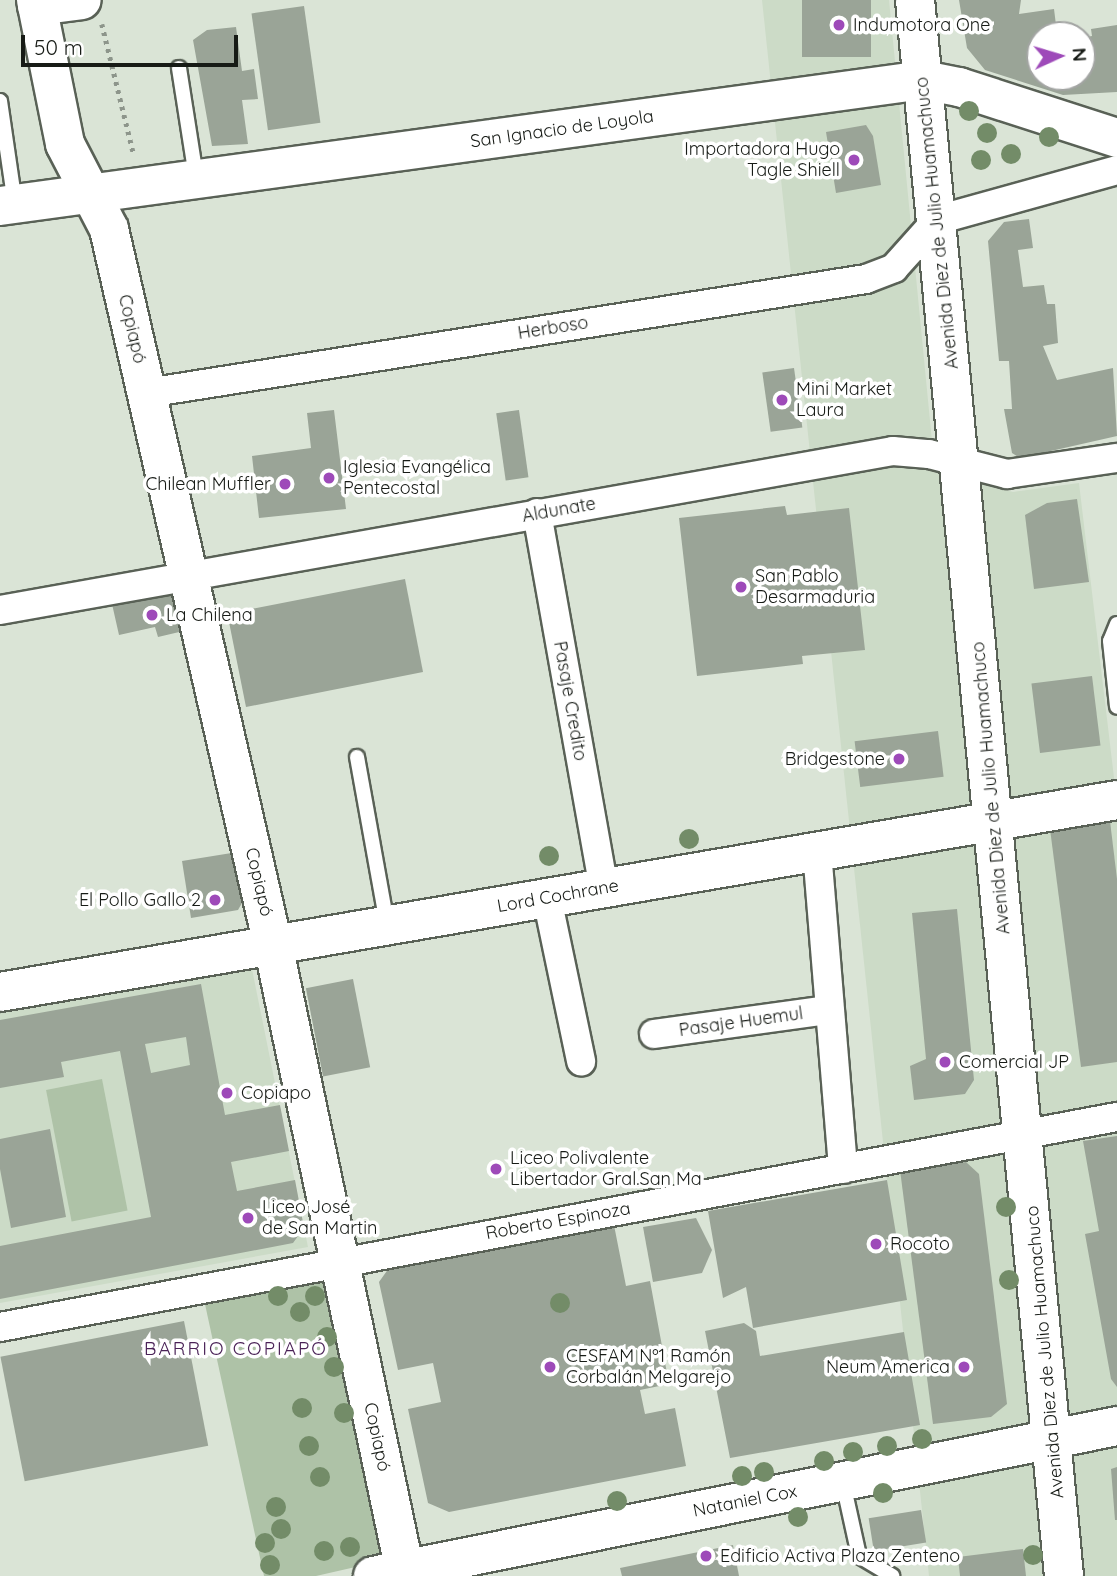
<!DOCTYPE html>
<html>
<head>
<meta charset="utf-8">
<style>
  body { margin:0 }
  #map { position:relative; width:1117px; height:1576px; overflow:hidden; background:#dae4d6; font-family:Quicksand,sans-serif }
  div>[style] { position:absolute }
  .built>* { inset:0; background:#ccdbc7 }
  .green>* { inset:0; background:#aec2a7; transform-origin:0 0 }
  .building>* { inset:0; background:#9aa497; transform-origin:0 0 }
  .path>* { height:4.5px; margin-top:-2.25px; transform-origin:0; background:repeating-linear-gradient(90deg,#8d958b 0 3.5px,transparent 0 8.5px) }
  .roads { filter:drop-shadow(2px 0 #596156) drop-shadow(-2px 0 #596156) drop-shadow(0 2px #596156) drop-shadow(0 -2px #596156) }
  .lane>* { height:14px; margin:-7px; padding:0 7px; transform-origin:7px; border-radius:7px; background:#fff }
  .street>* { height:28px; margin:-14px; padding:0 14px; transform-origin:14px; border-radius:14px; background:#fff }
  .secondary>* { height:38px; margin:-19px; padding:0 19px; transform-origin:19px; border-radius:19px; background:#fff }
  .primary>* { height:38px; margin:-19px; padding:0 19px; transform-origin:19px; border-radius:19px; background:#fff }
  .trees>* { width:20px; height:20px; margin:-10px; border-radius:50%; background:#738c68 }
  .dots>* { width:19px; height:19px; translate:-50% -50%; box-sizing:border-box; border:4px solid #fff; border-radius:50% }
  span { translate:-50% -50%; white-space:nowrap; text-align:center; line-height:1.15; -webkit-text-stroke:7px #fff; paint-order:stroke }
  .poi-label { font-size:18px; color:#171b16 }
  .left { translate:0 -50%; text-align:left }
  .right { translate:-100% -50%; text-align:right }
  .street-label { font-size:18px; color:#171b16 }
  .neighbourhood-label { font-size:19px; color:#4a2257; letter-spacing:2px }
  .north { position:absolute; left:1026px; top:21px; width:70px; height:70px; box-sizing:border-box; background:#fff; border:2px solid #a2a4a2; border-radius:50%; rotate:86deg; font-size:19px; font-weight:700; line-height:28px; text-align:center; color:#171b16 }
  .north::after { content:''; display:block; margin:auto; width:24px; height:32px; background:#9e4ab9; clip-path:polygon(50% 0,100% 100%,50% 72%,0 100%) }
  .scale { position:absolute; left:21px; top:35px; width:217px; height:32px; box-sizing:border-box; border:4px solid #171b16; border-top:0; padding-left:9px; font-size:21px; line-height:24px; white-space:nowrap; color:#171b16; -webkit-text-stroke:5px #fff; paint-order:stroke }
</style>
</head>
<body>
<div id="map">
  <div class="built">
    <i style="clip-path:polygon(762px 0,889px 0,935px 472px,1013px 492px,1079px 483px,1117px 803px,1117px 1576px,929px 1576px)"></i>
    <i style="clip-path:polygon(251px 964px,308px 1247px,0 1303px,0 1010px)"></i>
  </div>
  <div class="green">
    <i style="left:102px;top:1079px;width:134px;height:57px;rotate:79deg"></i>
    <i style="clip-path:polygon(321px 1278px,331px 1287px,381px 1549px,373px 1563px,316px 1576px,264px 1576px,203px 1295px)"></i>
  </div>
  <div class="building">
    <i style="left:802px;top:0;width:69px;height:57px"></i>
    <i style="clip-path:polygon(959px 0,1021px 0,1019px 14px,1054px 9px,1056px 25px,1070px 23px,1071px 35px,1040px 35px,1040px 77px,1082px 77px,1082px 38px,1092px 36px,1091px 29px,1117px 25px,1117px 92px,1063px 95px,985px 70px,967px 48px)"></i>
    <i style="left:304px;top:6px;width:118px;height:53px;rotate:82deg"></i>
    <i style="clip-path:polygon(236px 27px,242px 71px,254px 69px,258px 99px,242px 100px,248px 144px,212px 146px,193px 40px,207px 30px)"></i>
    <i style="clip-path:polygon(866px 125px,873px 136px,881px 185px,836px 193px,826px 132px)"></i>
    <i style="clip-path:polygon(1029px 219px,1033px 248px,1018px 250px,1023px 287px,1044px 285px,1047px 304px,1055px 304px,1058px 343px,1043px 346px,1057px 380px,1113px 368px,1117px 436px,1020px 458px,1012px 453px,1004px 409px,1012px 409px,1009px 361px,999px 361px,988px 241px,1004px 222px)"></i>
    <i style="left:794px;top:368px;width:60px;height:32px;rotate:82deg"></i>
    <i style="clip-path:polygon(334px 410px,346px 509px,259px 518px,252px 456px,311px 448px,307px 413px)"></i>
    <i style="left:519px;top:410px;width:68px;height:23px;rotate:82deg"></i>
    <i style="clip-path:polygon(1077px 499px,1089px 582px,1034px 589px,1025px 515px,1047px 503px)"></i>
    <i style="clip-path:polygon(785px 506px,787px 515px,849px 508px,865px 650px,802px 656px,803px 664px,697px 676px,679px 518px)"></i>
    <i style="clip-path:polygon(405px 579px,423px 672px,246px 707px,229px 622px,241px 611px)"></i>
    <i style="clip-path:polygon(168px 592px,186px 601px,192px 629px,158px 637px,155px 627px,119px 635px,112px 604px)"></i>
    <i style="left:1092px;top:676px;width:70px;height:61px;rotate:83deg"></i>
    <i style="left:938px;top:731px;width:46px;height:84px;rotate:83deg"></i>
    <i style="clip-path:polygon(1110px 821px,1117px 879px,1117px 1062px,1081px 1067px,1050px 829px)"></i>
    <i style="clip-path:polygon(244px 851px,250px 889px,238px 910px,191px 918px,182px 861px)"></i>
    <i style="clip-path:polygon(957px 909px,974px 1080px,965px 1094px,914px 1100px,910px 1066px,926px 1059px,912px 913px)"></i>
    <i style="left:353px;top:979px;width:90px;height:48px;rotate:79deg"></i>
    <i style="clip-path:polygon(evenodd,201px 984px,225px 1115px,280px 1105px,289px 1151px,231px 1162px,237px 1191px,295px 1180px,304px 1228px,293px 1243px,0 1299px,0 1246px,151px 1217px,120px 1051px,61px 1062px,64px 1077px,0 1088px,0 1020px,201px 984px,186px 1037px,190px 1065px,151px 1073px,145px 1044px,186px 1037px)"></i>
    <i style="clip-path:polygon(50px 1129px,66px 1217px,11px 1228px,0 1169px,0 1139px)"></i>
    <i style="clip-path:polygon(1117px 1136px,1117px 1387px,1111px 1379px,1085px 1234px,1099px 1231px,1083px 1141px)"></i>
    <i style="clip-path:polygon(966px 1162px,979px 1174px,1007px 1404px,991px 1417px,933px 1424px,900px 1170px)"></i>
    <i style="clip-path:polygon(887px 1180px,907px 1300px,753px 1328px,746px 1287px,723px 1298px,708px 1211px)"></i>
    <i style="clip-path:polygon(696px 1218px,712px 1250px,702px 1273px,653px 1282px,643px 1227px)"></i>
    <i style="clip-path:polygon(614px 1225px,626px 1286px,650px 1281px,669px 1384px,640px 1390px,645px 1414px,675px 1408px,686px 1466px,449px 1512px,428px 1503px,408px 1409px,441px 1402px,433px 1363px,398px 1370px,379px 1282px,389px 1268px)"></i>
    <i style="left:184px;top:1321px;width:127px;height:187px;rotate:79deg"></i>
    <i style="clip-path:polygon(744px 1323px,756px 1331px,760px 1356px,904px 1332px,920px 1425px,730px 1458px,705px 1331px)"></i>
    <i style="clip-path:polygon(1117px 1467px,1117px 1520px,1115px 1520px,1111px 1469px)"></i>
    <i style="left:921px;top:1510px;width:33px;height:53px;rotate:81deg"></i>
    <i style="clip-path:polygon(733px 1545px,739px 1576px,622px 1576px,620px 1568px)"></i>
    <i style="clip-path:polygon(1023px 1549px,1026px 1576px,960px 1576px,958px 1557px)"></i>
  </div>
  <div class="path">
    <i style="left:102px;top:24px;width:135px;rotate:76.3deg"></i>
  </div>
  <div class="roads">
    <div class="lane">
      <i style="left:179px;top:68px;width:110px;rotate:81.1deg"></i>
      <i style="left:0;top:101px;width:104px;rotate:81.7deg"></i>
      <i style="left:1117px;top:624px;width:18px;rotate:112deg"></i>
      <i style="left:1110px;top:641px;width:66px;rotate:83.9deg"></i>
      <i style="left:357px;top:757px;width:170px;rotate:79.8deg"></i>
      <i style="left:843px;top:1483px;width:75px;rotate:77.6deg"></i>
      <i style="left:859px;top:1556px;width:39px;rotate:31deg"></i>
    </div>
    <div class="street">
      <i style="left:147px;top:393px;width:728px;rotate:-9.01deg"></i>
      <i style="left:866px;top:279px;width:30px;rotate:-21deg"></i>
      <i style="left:894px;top:268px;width:64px;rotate:-48.1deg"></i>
      <i style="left:937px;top:220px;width:187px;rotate:-15.5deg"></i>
      <i style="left:537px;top:513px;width:381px;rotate:79.9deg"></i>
      <i style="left:0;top:610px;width:907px;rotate:-10.1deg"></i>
      <i style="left:893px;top:451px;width:36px;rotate:5deg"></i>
      <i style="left:929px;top:454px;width:81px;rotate:14.4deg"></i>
      <i style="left:1007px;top:474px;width:111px;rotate:-8.3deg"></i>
      <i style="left:817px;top:851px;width:319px;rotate:85.3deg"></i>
      <i style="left:547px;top:898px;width:167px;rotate:78.2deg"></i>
      <i style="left:654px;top:1034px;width:175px;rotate:-7.9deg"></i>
      <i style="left:0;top:1327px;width:1137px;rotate:-10.65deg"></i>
    </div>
    <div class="secondary">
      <i style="left:36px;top:0;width:147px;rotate:78.6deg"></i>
      <i style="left:65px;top:144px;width:96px;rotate:62.6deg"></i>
      <i style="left:109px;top:229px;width:735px;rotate:77.1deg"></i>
      <i style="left:273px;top:945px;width:645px;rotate:78.1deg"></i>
      <i style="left:915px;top:0;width:1583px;rotate:84.6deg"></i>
      <i style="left:37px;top:6px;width:45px;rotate:-7.6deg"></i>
      <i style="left:0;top:206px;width:932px;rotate:-7.77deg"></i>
      <i style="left:923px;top:80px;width:37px;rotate:11deg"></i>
      <i style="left:959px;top:87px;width:166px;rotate:17.9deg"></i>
      <i style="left:0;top:992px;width:1133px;rotate:-9.75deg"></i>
    </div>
    <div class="primary">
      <i style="left:373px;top:1576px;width:759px;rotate:-11.4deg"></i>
    </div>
  </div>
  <div class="trees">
    <i style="left:969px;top:111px"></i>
    <i style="left:987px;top:133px"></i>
    <i style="left:1049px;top:137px"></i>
    <i style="left:1011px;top:154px"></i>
    <i style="left:981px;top:160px"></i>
    <i style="left:689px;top:839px"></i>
    <i style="left:549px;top:856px"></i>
    <i style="left:1006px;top:1207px"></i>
    <i style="left:1009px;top:1280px"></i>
    <i style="left:278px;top:1296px"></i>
    <i style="left:315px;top:1296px"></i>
    <i style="left:560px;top:1303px"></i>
    <i style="left:300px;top:1312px"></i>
    <i style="left:327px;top:1337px"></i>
    <i style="left:334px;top:1367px"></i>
    <i style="left:302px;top:1408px"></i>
    <i style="left:344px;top:1413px"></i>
    <i style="left:922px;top:1439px"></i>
    <i style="left:309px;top:1446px"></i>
    <i style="left:887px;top:1446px"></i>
    <i style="left:853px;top:1452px"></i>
    <i style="left:824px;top:1461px"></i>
    <i style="left:764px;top:1472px"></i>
    <i style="left:742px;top:1476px"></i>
    <i style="left:320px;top:1477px"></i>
    <i style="left:883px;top:1493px"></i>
    <i style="left:617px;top:1501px"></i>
    <i style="left:276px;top:1507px"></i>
    <i style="left:798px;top:1517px"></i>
    <i style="left:281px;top:1529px"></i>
    <i style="left:265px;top:1543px"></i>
    <i style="left:350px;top:1547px"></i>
    <i style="left:324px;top:1551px"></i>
    <i style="left:1033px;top:1555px"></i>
    <i style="left:270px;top:1565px"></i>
  </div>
  <div class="dots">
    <i style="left:839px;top:25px;background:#9e4ab9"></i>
    <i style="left:854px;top:160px;background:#9e4ab9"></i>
    <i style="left:782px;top:400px;background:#9e4ab9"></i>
    <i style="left:329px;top:478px;background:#9e4ab9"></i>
    <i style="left:285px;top:484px;background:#9e4ab9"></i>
    <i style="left:741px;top:587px;background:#9e4ab9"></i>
    <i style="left:152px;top:615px;background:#9e4ab9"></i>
    <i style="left:899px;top:759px;background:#9e4ab9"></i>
    <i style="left:215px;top:900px;background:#9e4ab9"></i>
    <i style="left:945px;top:1062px;background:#9e4ab9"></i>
    <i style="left:227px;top:1093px;background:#9e4ab9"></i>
    <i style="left:496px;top:1169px;background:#9e4ab9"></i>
    <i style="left:248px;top:1218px;background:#9e4ab9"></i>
    <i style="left:876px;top:1244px;background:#9e4ab9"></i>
    <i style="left:550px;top:1367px;background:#9e4ab9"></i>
    <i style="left:964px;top:1367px;background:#9e4ab9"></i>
    <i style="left:706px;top:1556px;background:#9e4ab9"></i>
  </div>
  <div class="poi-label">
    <span class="left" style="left:853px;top:25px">Indumotora One</span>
    <span class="right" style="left:840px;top:160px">Importadora Hugo<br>Tagle Shiell</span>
    <span class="left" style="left:796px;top:400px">Mini Market<br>Laura</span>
    <span class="left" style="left:343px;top:478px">Iglesia Evangélica<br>Pentecostal</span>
    <span class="right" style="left:271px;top:484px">Chilean Muffler</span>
    <span class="left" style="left:755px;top:587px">San Pablo<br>Desarmaduria</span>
    <span class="left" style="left:166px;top:615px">La Chilena</span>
    <span class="right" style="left:885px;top:759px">Bridgestone</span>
    <span class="right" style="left:201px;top:900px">El Pollo Gallo 2</span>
    <span class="left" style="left:959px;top:1062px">Comercial JP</span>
    <span class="left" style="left:241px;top:1093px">Copiapo</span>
    <span class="left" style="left:510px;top:1169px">Liceo Polivalente<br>Libertador Gral.San Ma</span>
    <span class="left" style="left:262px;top:1218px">Liceo José<br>de San Martin</span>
    <span class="left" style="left:890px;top:1244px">Rocoto</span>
    <span class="left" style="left:566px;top:1367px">CESFAM Nº1 Ramón<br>Corbalán Melgarejo</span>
    <span class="right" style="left:950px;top:1367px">Neum America</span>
    <span class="left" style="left:720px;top:1556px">Edificio Activa Plaza Zenteno</span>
  </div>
  <div class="street-label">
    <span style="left:562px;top:129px;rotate:-8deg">San Ignacio de Loyola</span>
    <span style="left:937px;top:223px;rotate:-96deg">Avenida Diez de Julio Huamachuco</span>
    <span style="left:553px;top:328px;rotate:-9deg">Herboso</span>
    <span style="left:132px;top:329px;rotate:77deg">Copiapó</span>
    <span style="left:559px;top:510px;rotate:-10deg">Aldunate</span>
    <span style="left:570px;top:701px;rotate:80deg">Pasaje Credito</span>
    <span style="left:991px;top:788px;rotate:-95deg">Avenida Diez de Julio Huamachuco</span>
    <span style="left:259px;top:882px;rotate:77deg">Copiapó</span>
    <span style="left:558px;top:896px;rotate:-10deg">Lord Cochrane</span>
    <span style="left:741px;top:1022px;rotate:-8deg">Pasaje Huemul</span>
    <span style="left:558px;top:1221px;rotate:-10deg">Roberto Espinoza</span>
    <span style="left:1045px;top:1352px;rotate:-95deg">Avenida Diez de Julio Huamachuco</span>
    <span style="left:377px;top:1437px;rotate:78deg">Copiapó</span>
    <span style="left:745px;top:1501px;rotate:-11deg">Nataniel Cox</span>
  </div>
  <div class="neighbourhood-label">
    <span style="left:236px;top:1349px">BARRIO COPIAPÓ</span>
  </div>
  <div class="north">N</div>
  <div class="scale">50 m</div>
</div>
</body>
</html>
